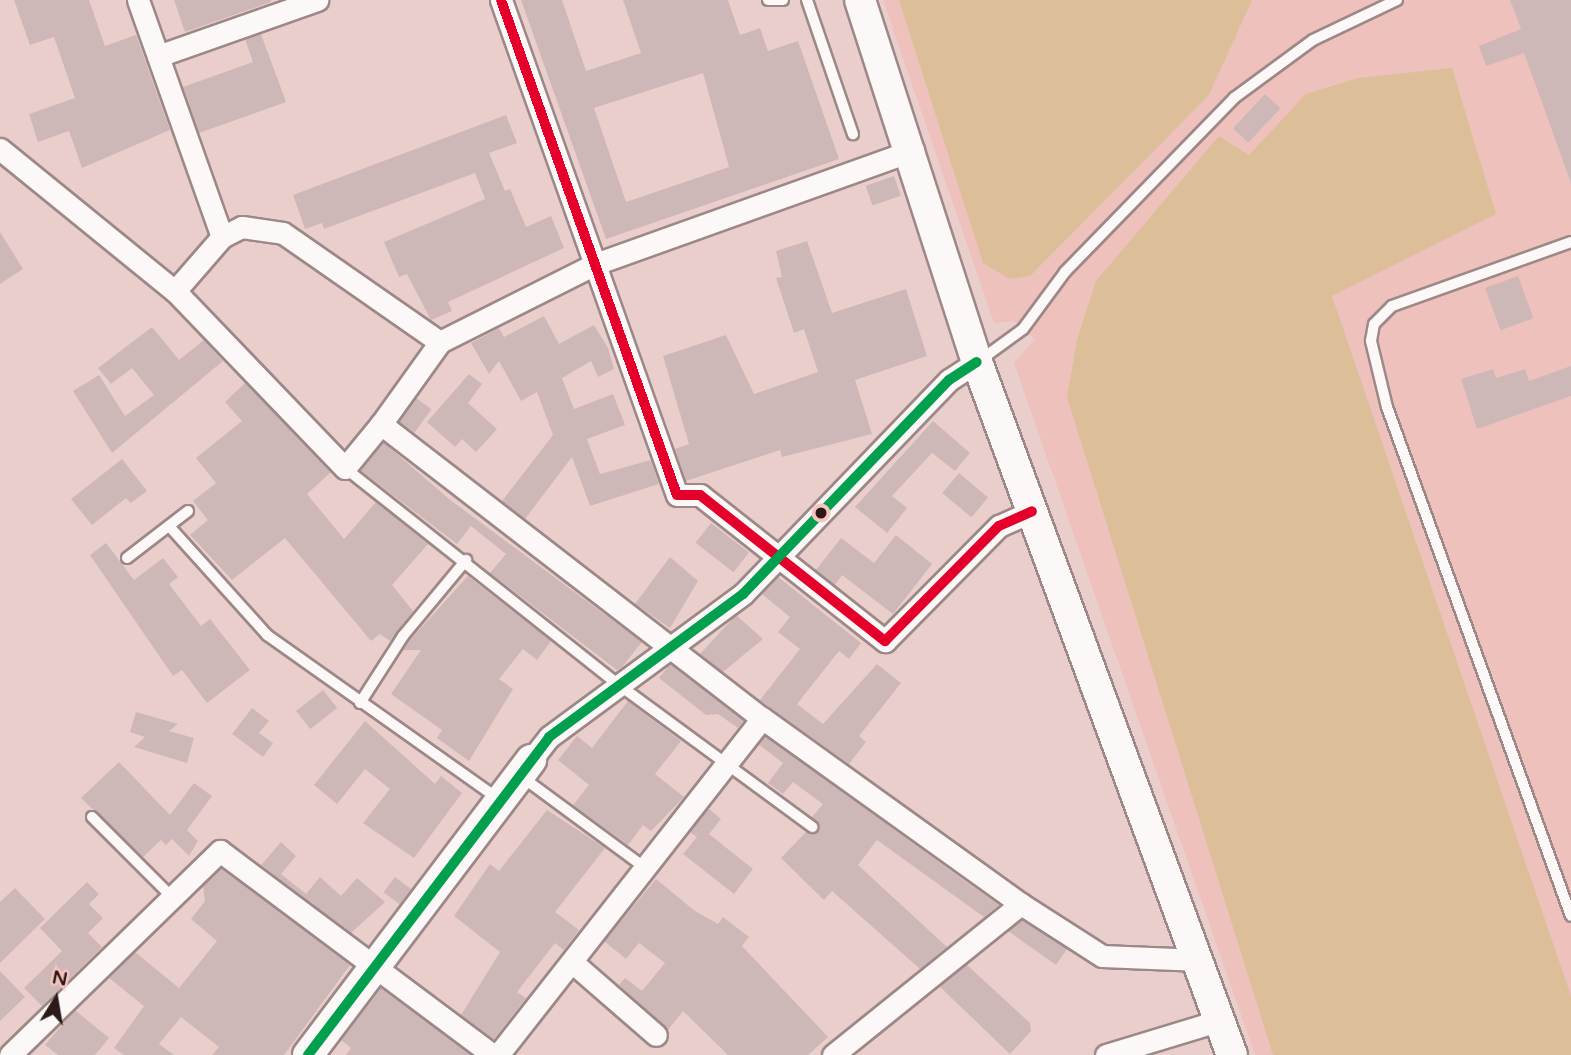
<!DOCTYPE html>
<html>
<head>
<meta charset="utf-8">
<style>
  body { margin:0 }
  #map { position:relative; width:1571px; height:1055px; overflow:hidden; background:#eacecc; font-family:"Varela Round",sans-serif }
  div>[style] { position:absolute }
  .built>* { inset:0; background:#eec1bd }
  .green>* { inset:0; background:#dcbe99 }
  .building>* { inset:0; background:#ceb8b7; transform-origin:0 0 }
  .roads { filter:drop-shadow(2px 0 #9c8886) drop-shadow(-2px 0 #9c8886) drop-shadow(0 2px #9c8886) drop-shadow(0 -2px #9c8886) }
  .lane>* { height:10px; margin:-5px; padding:0 5px; transform-origin:5px; border-radius:5px; background:#fcf8f7 }
  .street>* { height:21px; margin:-10.5px; padding:0 10.5px; transform-origin:10.5px; border-radius:10.5px; background:#fcf8f7 }
  .secondary>* { height:30px; margin:-15px; padding:0 15px; transform-origin:15px; border-radius:15px; background:#fcf8f7 }
  .bus-1>* { height:10px; margin:-5px; padding:0 5px; transform-origin:5px; border-radius:5px; background:#e4002b }
  .bus-2>* { height:10px; margin:-5px; padding:0 5px; transform-origin:5px; border-radius:5px; background:#029f4e }
  .dots>* { width:19px; height:19px; translate:-50% -50%; box-sizing:border-box; border:4px solid #f7c4bf; border-radius:50% }
  span { translate:-50% -50%; white-space:nowrap; text-align:center; line-height:1.15; -webkit-text-stroke:7px #f7c4bf; paint-order:stroke }
  .north { position:absolute; left:21px; top:964px; width:70px; height:70px; -webkit-text-stroke:5px #f7c4bf; paint-order:stroke; rotate:11deg; font-size:19px; font-weight:700; line-height:28px; text-align:center; color:#2c1a18 }
  .north::after { content:''; display:block; margin:auto; width:24px; height:32px; background:#2c1a18; clip-path:polygon(50% 0,100% 100%,50% 72%,0 100%) }
</style>
</head>
<body>
<div id="map">
  <div class="built">
    <i style="clip-path:polygon(883px 0,1571px 0,1571px 1055px,1255px 1055px,1014px 363px,1035px 339px,1014px 321px,994px 323px)"></i>
  </div>
  <div class="green">
    <i style="clip-path:polygon(899px 0,1252px 0,1209px 95px,1030px 276px,1010px 279px,983px 263px)"></i>
    <i style="clip-path:polygon(1452px 68px,1496px 214px,1332px 296px,1571px 996px,1571px 1055px,1273px 1055px,1067px 397px,1077px 340px,1096px 281px,1219px 136px,1249px 155px,1306px 94px,1358px 78px)"></i>
  </div>
  <div class="building">
    <i style="clip-path:polygon(14px 0,89px 0,105px 46px,136px 35px,170px 130px,82px 168px,69px 131px,38px 142px,29px 114px,75px 98px,54px 37px,30px 45px)"></i>
    <i style="clip-path:polygon(174px 0,271px 0,271px 2px,185px 32px)"></i>
    <i style="clip-path:polygon(evenodd,521px 0,562px 0,586px 71px,641px 53px,623px 0,728px 0,740px 35px,760px 28px,768px 51px,798px 41px,839px 159px,606px 239px,521px 0,703px 73px,729px 167px,626px 202px,594px 108px,703px 73px)"></i>
    <i style="clip-path:polygon(1510px 0,1571px 0,1571px 183px,1524px 53px,1486px 66px,1479px 46px,1521px 29px)"></i>
    <i style="clip-path:polygon(261px 34px,286px 102px,199px 133px,183px 87px,253px 62px,245px 39px)"></i>
    <i style="left:1265px;top:94px;width:21px;height:47px;rotate:43deg"></i>
    <i style="clip-path:polygon(506px 115px,517px 143px,489px 153px,505px 191px,510px 189px,526px 227px,551px 216px,564px 248px,448px 302px,452px 311px,431px 320px,407px 274px,399px 277px,384px 242px,485px 199px,475px 173px,324px 229px,322px 223px,305px 229px,293px 195px)"></i>
    <i style="left:894px;top:176px;width:21px;height:30px;rotate:71deg"></i>
    <i style="clip-path:polygon(0 232px,23px 269px,0 284px)"></i>
    <i style="clip-path:polygon(807px 241px,832px 313px,906px 289px,927px 356px,855px 380px,872px 434px,782px 457px,780px 450px,686px 481px,675px 449px,689px 444px,663px 356px,726px 335px,754px 394px,818px 372px,804px 329px,794px 333px,776px 278px,782px 277px,776px 251px)"></i>
    <i style="left:1518px;top:276px;width:45px;height:35px;rotate:70deg"></i>
    <i style="clip-path:polygon(544px 316px,559px 344px,594px 325px,608px 348px,614px 369px,598px 377px,591px 361px,562px 378px,574px 409px,613px 394px,625px 425px,587px 439px,600px 474px,651px 460px,659px 484px,590px 506px,572px 457px,525px 519px,502px 501px,553px 435px,537px 392px,521px 401px,499px 361px,489px 374px,471px 343px,499px 328px,504px 337px)"></i>
    <i style="clip-path:polygon(152px 327px,179px 360px,204px 340px,223px 361px,112px 453px,73px 391px,99px 375px,125px 416px,154px 395px,132px 368px,111px 384px,98px 368px)"></i>
    <i style="clip-path:polygon(1571px 366px,1571px 396px,1477px 429px,1461px 379px,1493px 369px,1496px 378px,1525px 369px,1529px 381px)"></i>
    <i style="clip-path:polygon(469px 374px,482px 384px,468px 403px,497px 429px,476px 452px,462px 439px,455px 447px,427px 422px)"></i>
    <i style="clip-path:polygon(245px 383px,331px 472px,307px 494px,344px 539px,376px 502px,428px 544px,392px 585px,413px 611px,390px 641px,380px 634px,371px 641px,285px 538px,232px 580px,190px 535px,208px 520px,193px 501px,216px 483px,196px 458px,242px 421px,225px 402px)"></i>
    <i style="left:416px;top:398px;width:19px;height:29px;rotate:36deg"></i>
    <i style="clip-path:polygon(933px 421px,970px 453px,955px 471px,932px 453px,892px 496px,907px 508px,887px 533px,855px 507px)"></i>
    <i style="clip-path:polygon(383px 442px,449px 499px,642px 642px,622px 667px,617px 670px,490px 573px,506px 554px,471px 526px,457px 544px,360px 470px)"></i>
    <i style="clip-path:polygon(122px 459px,147px 491px,131px 503px,126px 498px,92px 525px,71px 499px)"></i>
    <i style="left:959px;top:473px;width:38px;height:26px;rotate:40deg"></i>
    <i style="left:711px;top:523px;width:48px;height:25px;rotate:38deg"></i>
    <i style="clip-path:polygon(896px 535px,932px 564px,893px 614px,842px 575px,835px 585px,816px 570px,841px 538px,874px 563px)"></i>
    <i style="clip-path:polygon(106px 543px,134px 580px,163px 558px,178px 577px,169px 584px,201px 626px,210px 619px,250px 670px,207px 703px,182px 670px,173px 676px,90px 555px)"></i>
    <i style="clip-path:polygon(670px 557px,698px 581px,670px 628px,635px 604px)"></i>
    <i style="clip-path:polygon(468px 576px,551px 641px,537px 660px,523px 649px,499px 679px,513px 689px,469px 761px,437px 738px,442px 730px,391px 694px,421px 650px,403px 650px,409px 641px)"></i>
    <i style="clip-path:polygon(778px 577px,861px 643px,849px 659px,839px 651px,797px 704px,823px 724px,877px 664px,901px 683px,859px 736px,866px 742px,849px 764px,760px 700px,800px 649px,778px 632px,790px 617px,762px 594px)"></i>
    <i style="clip-path:polygon(736px 615px,763px 639px,723px 672px,700px 654px)"></i>
    <i style="clip-path:polygon(670px 664px,744px 720px,738px 728px,718px 714px,706px 715px,659px 678px)"></i>
    <i style="left:323px;top:690px;width:23px;height:34px;rotate:52deg"></i>
    <i style="clip-path:polygon(628px 701px,681px 741px,655px 774px,684px 797px,651px 831px,643px 825px,628px 845px,573px 805px,589px 785px,558px 760px,577px 736px,592px 748px)"></i>
    <i style="clip-path:polygon(252px 708px,269px 721px,259px 733px,273px 743px,263px 757px,232px 734px)"></i>
    <i style="clip-path:polygon(136px 712px,178px 724px,169px 731px,194px 738px,187px 763px,134px 747px,145px 737px,130px 732px)"></i>
    <i style="clip-path:polygon(365px 721px,435px 784px,441px 776px,462px 793px,414px 858px,363px 823px,390px 789px,365px 769px,337px 804px,314px 785px)"></i>
    <i style="clip-path:polygon(765px 736px,969px 884px,999px 905px,984px 917px,877px 840px,858px 865px,947px 947px,920px 969px,832px 891px,824px 900px,781px 858px,806px 832px,818px 832px,812px 817px,823px 804px,793px 782px,783px 794px,768px 783px,783px 763px,758px 744px)"></i>
    <i style="clip-path:polygon(119px 762px,170px 815px,194px 783px,212px 796px,187px 830px,198px 841px,189px 856px,172px 839px,166px 845px,161px 840px,143px 857px,81px 798px)"></i>
    <i style="clip-path:polygon(708px 808px,721px 819px,709px 834px,753px 869px,734px 894px,683px 854px,697px 837px,690px 832px)"></i>
    <i style="clip-path:polygon(547px 810px,605px 848px,555px 912px,579px 930px,564px 950px,555px 943px,517px 992px,526px 998px,494px 1039px,461px 1015px,500px 952px,454px 916px,490px 864px,499px 871px)"></i>
    <i style="clip-path:polygon(281px 842px,296px 856px,281px 874px,306px 894px,320px 877px,341px 896px,357px 878px,385px 902px,351px 933px,261px 865px)"></i>
    <i style="clip-path:polygon(221px 868px,350px 965px,284px 1055px,212px 1055px,219px 1047px,181px 1017px,159px 1044px,174px 1055px,124px 1055px,114px 1048px,144px 1006px,109px 978px,135px 952px,179px 988px,217px 941px,191px 919px,205px 901px,203px 886px)"></i>
    <i style="left:395px;top:877px;width:20px;height:19px;rotate:37deg"></i>
    <i style="clip-path:polygon(656px 879px,695px 911px,718px 924px,723px 917px,749px 937px,742px 946px,828px 1037px,808px 1055px,728px 1055px,683px 1011px,668px 1030px,619px 985px,625px 978px,642px 991px,665px 963px,639px 943px,626px 959px,604px 941px)"></i>
    <i style="clip-path:polygon(87px 882px,99px 894px,89px 904px,103px 918px,88px 933px,102px 947px,42px 1006px,24px 988px,62px 951px,40px 928px)"></i>
    <i style="clip-path:polygon(15px 888px,45px 919px,0 963px,0 902px)"></i>
    <i style="clip-path:polygon(1022px 920px,1067px 949px,1056px 965px,1008px 931px)"></i>
    <i style="clip-path:polygon(967px 965px,1030px 1023px,1031px 1031px,1010px 1054px,939px 986px)"></i>
    <i style="clip-path:polygon(0 971px,25px 997px,0 1021px)"></i>
    <i style="clip-path:polygon(381px 988px,471px 1055px,346px 1055px,351px 1048px,341px 1040px)"></i>
    <i style="clip-path:polygon(75px 1010px,109px 1038px,95px 1055px,58px 1055px,45px 1045px)"></i>
  </div>
  <div class="roads">
    <div class="lane">
      <i style="left:768px;top:0;width:15px"></i>
      <i style="left:807px;top:0;width:142px;rotate:71.1deg"></i>
      <i style="left:1571px;top:242px;width:190px;rotate:160.3deg"></i>
      <i style="left:1392px;top:306px;width:25px;rotate:135deg"></i>
      <i style="left:1374px;top:324px;width:17px;rotate:100deg"></i>
      <i style="left:1371px;top:341px;width:68px;rotate:76.4deg"></i>
      <i style="left:1387px;top:407px;width:541px;rotate:70.13deg"></i>
      <i style="left:979px;top:361px;width:54px;rotate:-36deg"></i>
      <i style="left:1023px;top:329px;width:71px;rotate:-53.6deg"></i>
      <i style="left:1065px;top:272px;width:243px;rotate:-45.8deg"></i>
      <i style="left:1234px;top:98px;width:98px;rotate:-36.3deg"></i>
      <i style="left:1313px;top:40px;width:93px;rotate:-25.5deg"></i>
      <i style="left:345px;top:468px;width:350px;rotate:38.4deg"></i>
      <i style="left:619px;top:685px;width:240px;rotate:36.3deg"></i>
      <i style="left:169px;top:526px;width:147px;rotate:48deg"></i>
      <i style="left:267px;top:635px;width:284px;rotate:35.3deg"></i>
      <i style="left:127px;top:558px;width:77px;rotate:-37.6deg"></i>
      <i style="left:360px;top:703px;width:80px;rotate:-57.3deg"></i>
      <i style="left:403px;top:636px;width:99px;rotate:-50.3deg"></i>
      <i style="left:522px;top:777px;width:155px;rotate:36.4deg"></i>
      <i style="left:92px;top:817px;width:112px;rotate:45deg"></i>
    </div>
    <div class="street">
      <i style="left:138px;top:0;width:251px;rotate:70.5deg"></i>
      <i style="left:501px;top:0;width:525px;rotate:70.43deg"></i>
      <i style="left:677px;top:495px;width:23px"></i>
      <i style="left:700px;top:495px;width:236px;rotate:38.3deg"></i>
      <i style="left:885px;top:641px;width:162px;rotate:-45.3deg"></i>
      <i style="left:999px;top:526px;width:36px;rotate:-24deg"></i>
      <i style="left:158px;top:56px;width:169px;rotate:-19.4deg"></i>
      <i style="left:0;top:149px;width:225px;rotate:39.1deg"></i>
      <i style="left:175px;top:291px;width:245px;rotate:46.2deg"></i>
      <i style="left:345px;top:468px;width:57px;rotate:-50.7deg"></i>
      <i style="left:381px;top:424px;width:481px;rotate:37.7deg"></i>
      <i style="left:762px;top:718px;width:319px;rotate:35.7deg"></i>
      <i style="left:1021px;top:904px;width:96px;rotate:32.7deg"></i>
      <i style="left:1102px;top:956px;width:98px;rotate:2.3deg"></i>
      <i style="left:175px;top:291px;width:72px;rotate:-49deg"></i>
      <i style="left:222px;top:237px;width:22px;rotate:-27deg"></i>
      <i style="left:242px;top:227px;width:41px;rotate:8.3deg"></i>
      <i style="left:283px;top:233px;width:191px;rotate:34.8deg"></i>
      <i style="left:440px;top:342px;width:101px;rotate:125.7deg"></i>
      <i style="left:440px;top:342px;width:174px;rotate:-26.7deg"></i>
      <i style="left:595px;top:264px;width:338px;rotate:-19.7deg"></i>
      <i style="left:531px;top:760px;width:29px;rotate:-52deg"></i>
      <i style="left:549px;top:737px;width:241px;rotate:-36.4deg"></i>
      <i style="left:743px;top:594px;width:297px;rotate:-46.1deg"></i>
      <i style="left:949px;top:380px;width:33px;rotate:-33deg"></i>
      <i style="left:572px;top:962px;width:111px;rotate:41deg"></i>
      <i style="left:10px;top:1055px;width:293px;rotate:-44.2deg"></i>
      <i style="left:220px;top:851px;width:341px;rotate:36.8deg"></i>
      <i style="left:498px;top:1055px;width:428px;rotate:-51.9deg"></i>
      <i style="left:833px;top:1055px;width:241px;rotate:-38.8deg"></i>
      <i style="left:1106px;top:1055px;width:120px;rotate:-16.9deg"></i>
    </div>
    <div class="secondary">
      <i style="left:860px;top:0;width:380px;rotate:72.1deg"></i>
      <i style="left:977px;top:362px;width:738px;rotate:69.8deg"></i>
      <i style="left:308px;top:1055px;width:370px;rotate:-52.9deg"></i>
    </div>
  </div>
  <div class="bus-1">
    <i style="left:501px;top:0;width:525px;rotate:70.43deg"></i>
    <i style="left:677px;top:495px;width:23px"></i>
    <i style="left:700px;top:495px;width:236px;rotate:38.3deg"></i>
    <i style="left:885px;top:641px;width:162px;rotate:-45.3deg"></i>
    <i style="left:999px;top:526px;width:36px;rotate:-24deg"></i>
  </div>
  <div class="bus-2">
    <i style="left:308px;top:1055px;width:399px;rotate:-52.8deg"></i>
    <i style="left:549px;top:737px;width:241px;rotate:-36.4deg"></i>
    <i style="left:743px;top:594px;width:297px;rotate:-46.1deg"></i>
    <i style="left:949px;top:380px;width:33px;rotate:-33deg"></i>
  </div>
  <div class="dots">
    <i style="left:821px;top:513px;background:#2c1a18"></i>
  </div>
  <div class="north">N</div>
</div>
</body>
</html>
